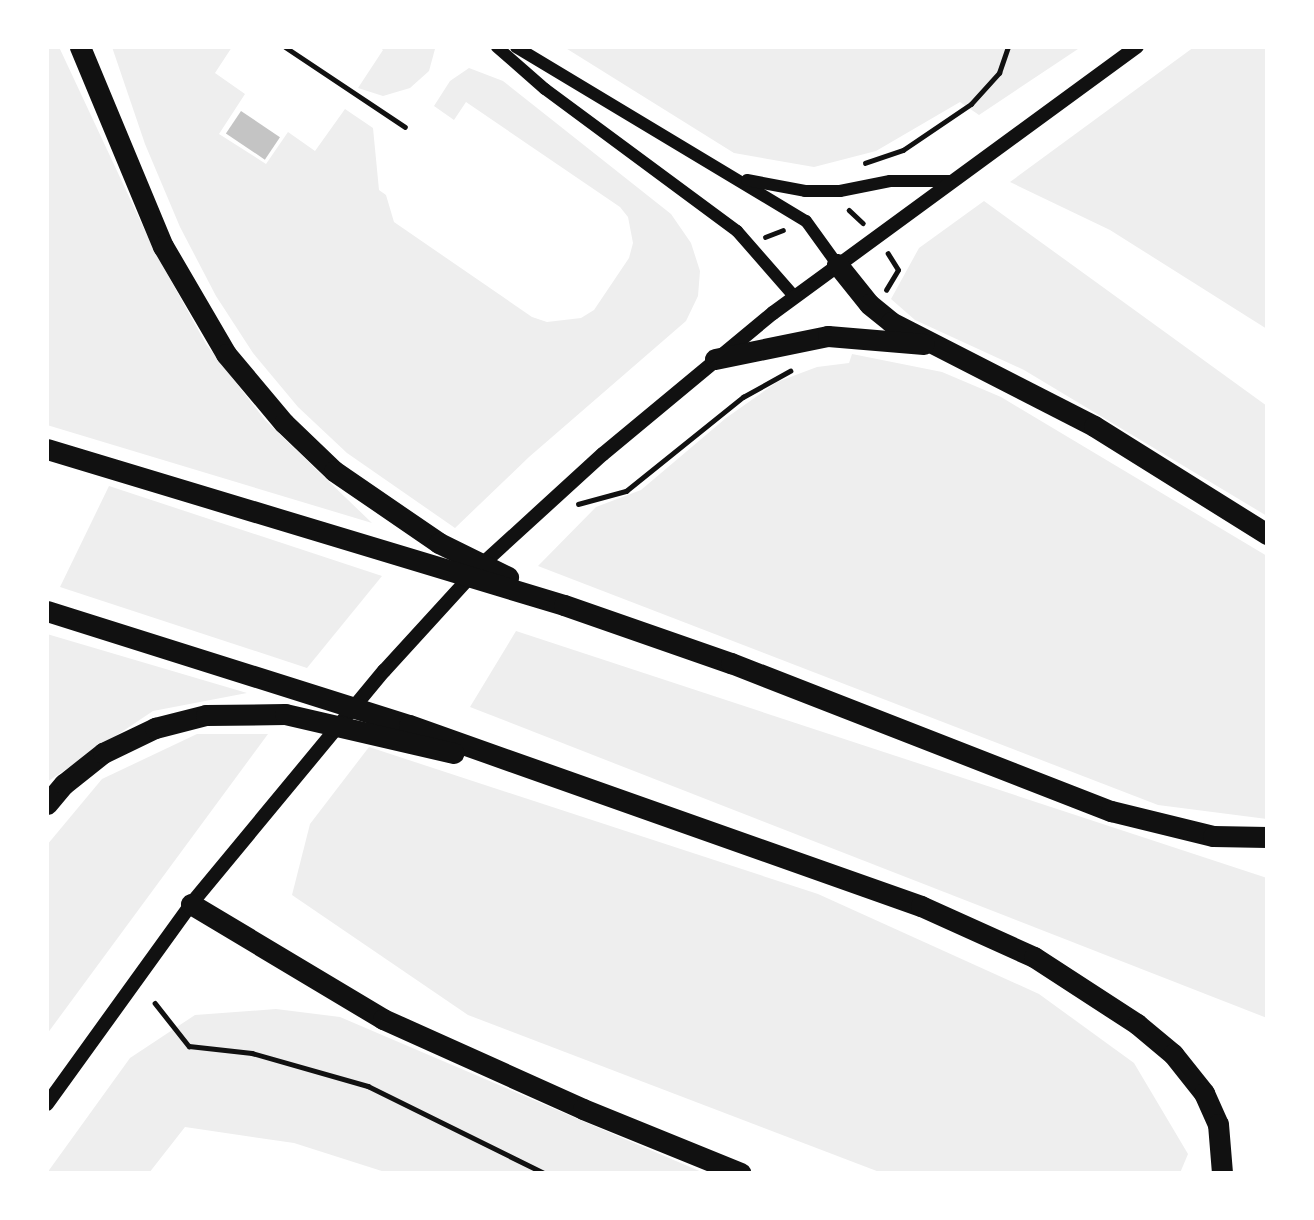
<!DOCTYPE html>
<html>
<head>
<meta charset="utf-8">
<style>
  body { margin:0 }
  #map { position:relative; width:1314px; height:1220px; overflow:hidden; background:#fff; font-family:"Exo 2",sans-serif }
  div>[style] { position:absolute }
  .green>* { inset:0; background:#eee }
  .building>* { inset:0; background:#c4c4c4; transform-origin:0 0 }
  .path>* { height:4.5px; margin:-2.25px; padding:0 2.25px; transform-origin:2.25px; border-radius:2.25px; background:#111 }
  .service>* { height:5px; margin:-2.5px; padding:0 2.5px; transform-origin:2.5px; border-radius:2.5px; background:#111 }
  .tertiary>* { height:12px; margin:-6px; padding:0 6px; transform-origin:6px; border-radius:6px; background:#111 }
  .secondary>* { height:14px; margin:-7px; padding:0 7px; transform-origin:7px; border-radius:7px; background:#111 }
  .motorway>* { height:21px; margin:-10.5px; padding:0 10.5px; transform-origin:10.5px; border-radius:10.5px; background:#111 }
  span { translate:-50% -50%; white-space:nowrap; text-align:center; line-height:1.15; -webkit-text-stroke:6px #fff; paint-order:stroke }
  .frame { position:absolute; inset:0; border:49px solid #fff; pointer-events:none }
</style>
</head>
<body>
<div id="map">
  <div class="green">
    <i style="clip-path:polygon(47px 47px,59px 47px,154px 250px,206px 344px,265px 420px,372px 523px,47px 425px)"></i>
    <i style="clip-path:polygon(112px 47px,232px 47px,215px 73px,245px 94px,219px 134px,266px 164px,288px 132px,315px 151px,345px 109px,373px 128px,379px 190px,386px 195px,394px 222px,532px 317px,547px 322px,581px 318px,594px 310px,629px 258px,633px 243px,628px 217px,620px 207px,466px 102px,454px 120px,434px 106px,450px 81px,469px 68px,503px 81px,671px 214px,691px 243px,700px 271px,698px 296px,686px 321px,529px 457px,455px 528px,347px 453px,298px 407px,253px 353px,216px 296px,180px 227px,145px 144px)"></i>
    <i style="clip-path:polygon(379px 47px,434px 47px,435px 49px,429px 71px,410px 88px,383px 96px,358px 88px,383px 50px)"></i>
    <i style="clip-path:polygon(564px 47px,1081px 47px,979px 115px,960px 102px,876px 151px,814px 167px,734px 153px)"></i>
    <i style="clip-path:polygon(1194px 47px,1267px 47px,1267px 329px,1110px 230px,1010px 182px)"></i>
    <i style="clip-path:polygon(984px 201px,1267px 406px,1267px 516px,1024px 370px,915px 320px,891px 299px,919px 248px)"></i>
    <i style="clip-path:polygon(852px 354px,942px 372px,1001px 397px,1267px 556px,1267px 819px,1158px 805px,538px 566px,596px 507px,641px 490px,726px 418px,777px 382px,817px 367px,849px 363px)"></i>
    <i style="clip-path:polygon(109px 486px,382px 576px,307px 668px,60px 587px)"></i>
    <i style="clip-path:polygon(516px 631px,1267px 878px,1267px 1018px,470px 707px)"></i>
    <i style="clip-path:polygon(47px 634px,247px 693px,153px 711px,47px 782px)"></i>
    <i style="clip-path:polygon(197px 734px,268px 734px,47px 1034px,47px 845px,102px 779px)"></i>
    <i style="clip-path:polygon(369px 747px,818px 894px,1039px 994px,1134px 1063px,1188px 1154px,1180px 1173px,882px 1173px,468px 1015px,292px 895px,310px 824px)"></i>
    <i style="clip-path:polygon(276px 1009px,340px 1017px,704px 1173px,388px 1173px,294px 1143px,185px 1127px,149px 1173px,47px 1173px,130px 1058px,195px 1015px)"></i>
  </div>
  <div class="building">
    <i style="left:241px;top:111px;width:47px;height:27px;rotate:34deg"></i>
  </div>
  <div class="path">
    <i style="left:865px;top:163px;width:40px;rotate:-18.9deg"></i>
    <i style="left:903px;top:150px;width:82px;rotate:-34.1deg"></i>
    <i style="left:971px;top:104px;width:42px;rotate:-47.9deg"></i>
    <i style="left:999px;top:73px;width:28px;rotate:-71deg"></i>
    <i style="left:849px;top:210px;width:19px;rotate:43deg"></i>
    <i style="left:765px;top:237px;width:19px;rotate:-21deg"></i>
    <i style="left:886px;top:290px;width:23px;rotate:-59deg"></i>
    <i style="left:898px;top:270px;width:19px;rotate:-122deg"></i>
    <i style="left:578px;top:504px;width:50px;rotate:-15.2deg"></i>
    <i style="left:626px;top:491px;width:150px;rotate:-38.8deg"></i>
    <i style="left:743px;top:397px;width:54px;rotate:-29deg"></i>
    <i style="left:155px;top:1003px;width:55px;rotate:51.7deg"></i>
    <i style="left:189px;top:1046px;width:63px;rotate:6.3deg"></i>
    <i style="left:252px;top:1053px;width:121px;rotate:15.9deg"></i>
    <i style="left:368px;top:1086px;width:196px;rotate:26.3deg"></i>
  </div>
  <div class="service">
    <i style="left:285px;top:47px;width:144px;rotate:33.7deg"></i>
  </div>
  <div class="tertiary">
    <i style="left:497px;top:47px;width:64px;rotate:41.2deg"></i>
    <i style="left:545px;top:89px;width:239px;rotate:36.5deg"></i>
    <i style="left:737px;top:231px;width:86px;rotate:48.8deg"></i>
    <i style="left:516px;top:47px;width:338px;rotate:31deg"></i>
    <i style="left:806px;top:221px;width:53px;rotate:54.2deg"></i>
    <i style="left:747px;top:180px;width:59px;rotate:10.7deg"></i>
    <i style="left:805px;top:191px;width:35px"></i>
    <i style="left:840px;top:191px;width:51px;rotate:-11.3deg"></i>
    <i style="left:890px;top:181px;width:62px"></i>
  </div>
  <div class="secondary">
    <i style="left:47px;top:1104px;width:246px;rotate:-54.2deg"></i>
    <i style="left:191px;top:904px;width:303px;rotate:-50.4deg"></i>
    <i style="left:384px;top:671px;width:139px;rotate:-47.6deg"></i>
    <i style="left:478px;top:568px;width:169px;rotate:-42.4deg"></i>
    <i style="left:603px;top:454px;width:221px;rotate:-39.7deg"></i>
    <i style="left:773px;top:313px;width:451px;rotate:-36.2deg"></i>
  </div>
  <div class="motorway">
    <i style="left:80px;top:47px;width:216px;rotate:67.4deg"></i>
    <i style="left:163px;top:246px;width:125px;rotate:59.7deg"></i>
    <i style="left:226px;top:354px;width:90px;rotate:50deg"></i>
    <i style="left:284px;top:423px;width:69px;rotate:43.8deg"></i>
    <i style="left:334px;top:471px;width:127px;rotate:34.4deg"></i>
    <i style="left:439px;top:543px;width:77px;rotate:26.2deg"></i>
    <i style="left:837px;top:264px;width:51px;rotate:51.3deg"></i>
    <i style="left:869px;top:304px;width:28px;rotate:39deg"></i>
    <i style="left:891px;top:322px;width:228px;rotate:27.1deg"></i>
    <i style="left:1094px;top:426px;width:204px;rotate:32deg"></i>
    <i style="left:715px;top:359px;width:115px;rotate:-11.5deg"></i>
    <i style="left:828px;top:336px;width:96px;rotate:4.8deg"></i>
    <i style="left:47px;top:449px;width:540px;rotate:16.79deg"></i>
    <i style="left:564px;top:605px;width:177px;rotate:19.2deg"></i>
    <i style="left:731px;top:663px;width:408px;rotate:21.3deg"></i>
    <i style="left:1111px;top:811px;width:105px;rotate:13.8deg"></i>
    <i style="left:1213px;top:836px;width:54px;rotate:1.1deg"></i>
    <i style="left:47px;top:611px;width:380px;rotate:17.5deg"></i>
    <i style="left:409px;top:725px;width:543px;rotate:19.47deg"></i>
    <i style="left:921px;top:906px;width:124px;rotate:24.3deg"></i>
    <i style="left:1034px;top:957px;width:123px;rotate:33deg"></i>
    <i style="left:1137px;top:1024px;width:47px;rotate:39.8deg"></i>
    <i style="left:1173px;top:1054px;width:50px;rotate:51.5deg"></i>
    <i style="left:1204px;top:1093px;width:34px;rotate:66deg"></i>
    <i style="left:1218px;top:1124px;width:49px;rotate:85.3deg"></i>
    <i style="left:47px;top:804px;width:26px;rotate:-50deg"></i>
    <i style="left:64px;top:784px;width:50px;rotate:-38.5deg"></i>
    <i style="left:103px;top:753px;width:58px;rotate:-25.7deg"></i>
    <i style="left:155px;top:728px;width:53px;rotate:-14.3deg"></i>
    <i style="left:206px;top:715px;width:79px;rotate:-0.7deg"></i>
    <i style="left:285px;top:714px;width:173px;rotate:13deg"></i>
    <i style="left:191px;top:904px;width:224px;rotate:30.9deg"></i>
    <i style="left:383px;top:1019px;width:219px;rotate:24.2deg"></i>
    <i style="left:583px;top:1109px;width:170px;rotate:22.1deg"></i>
  </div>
  <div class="frame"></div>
</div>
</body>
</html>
